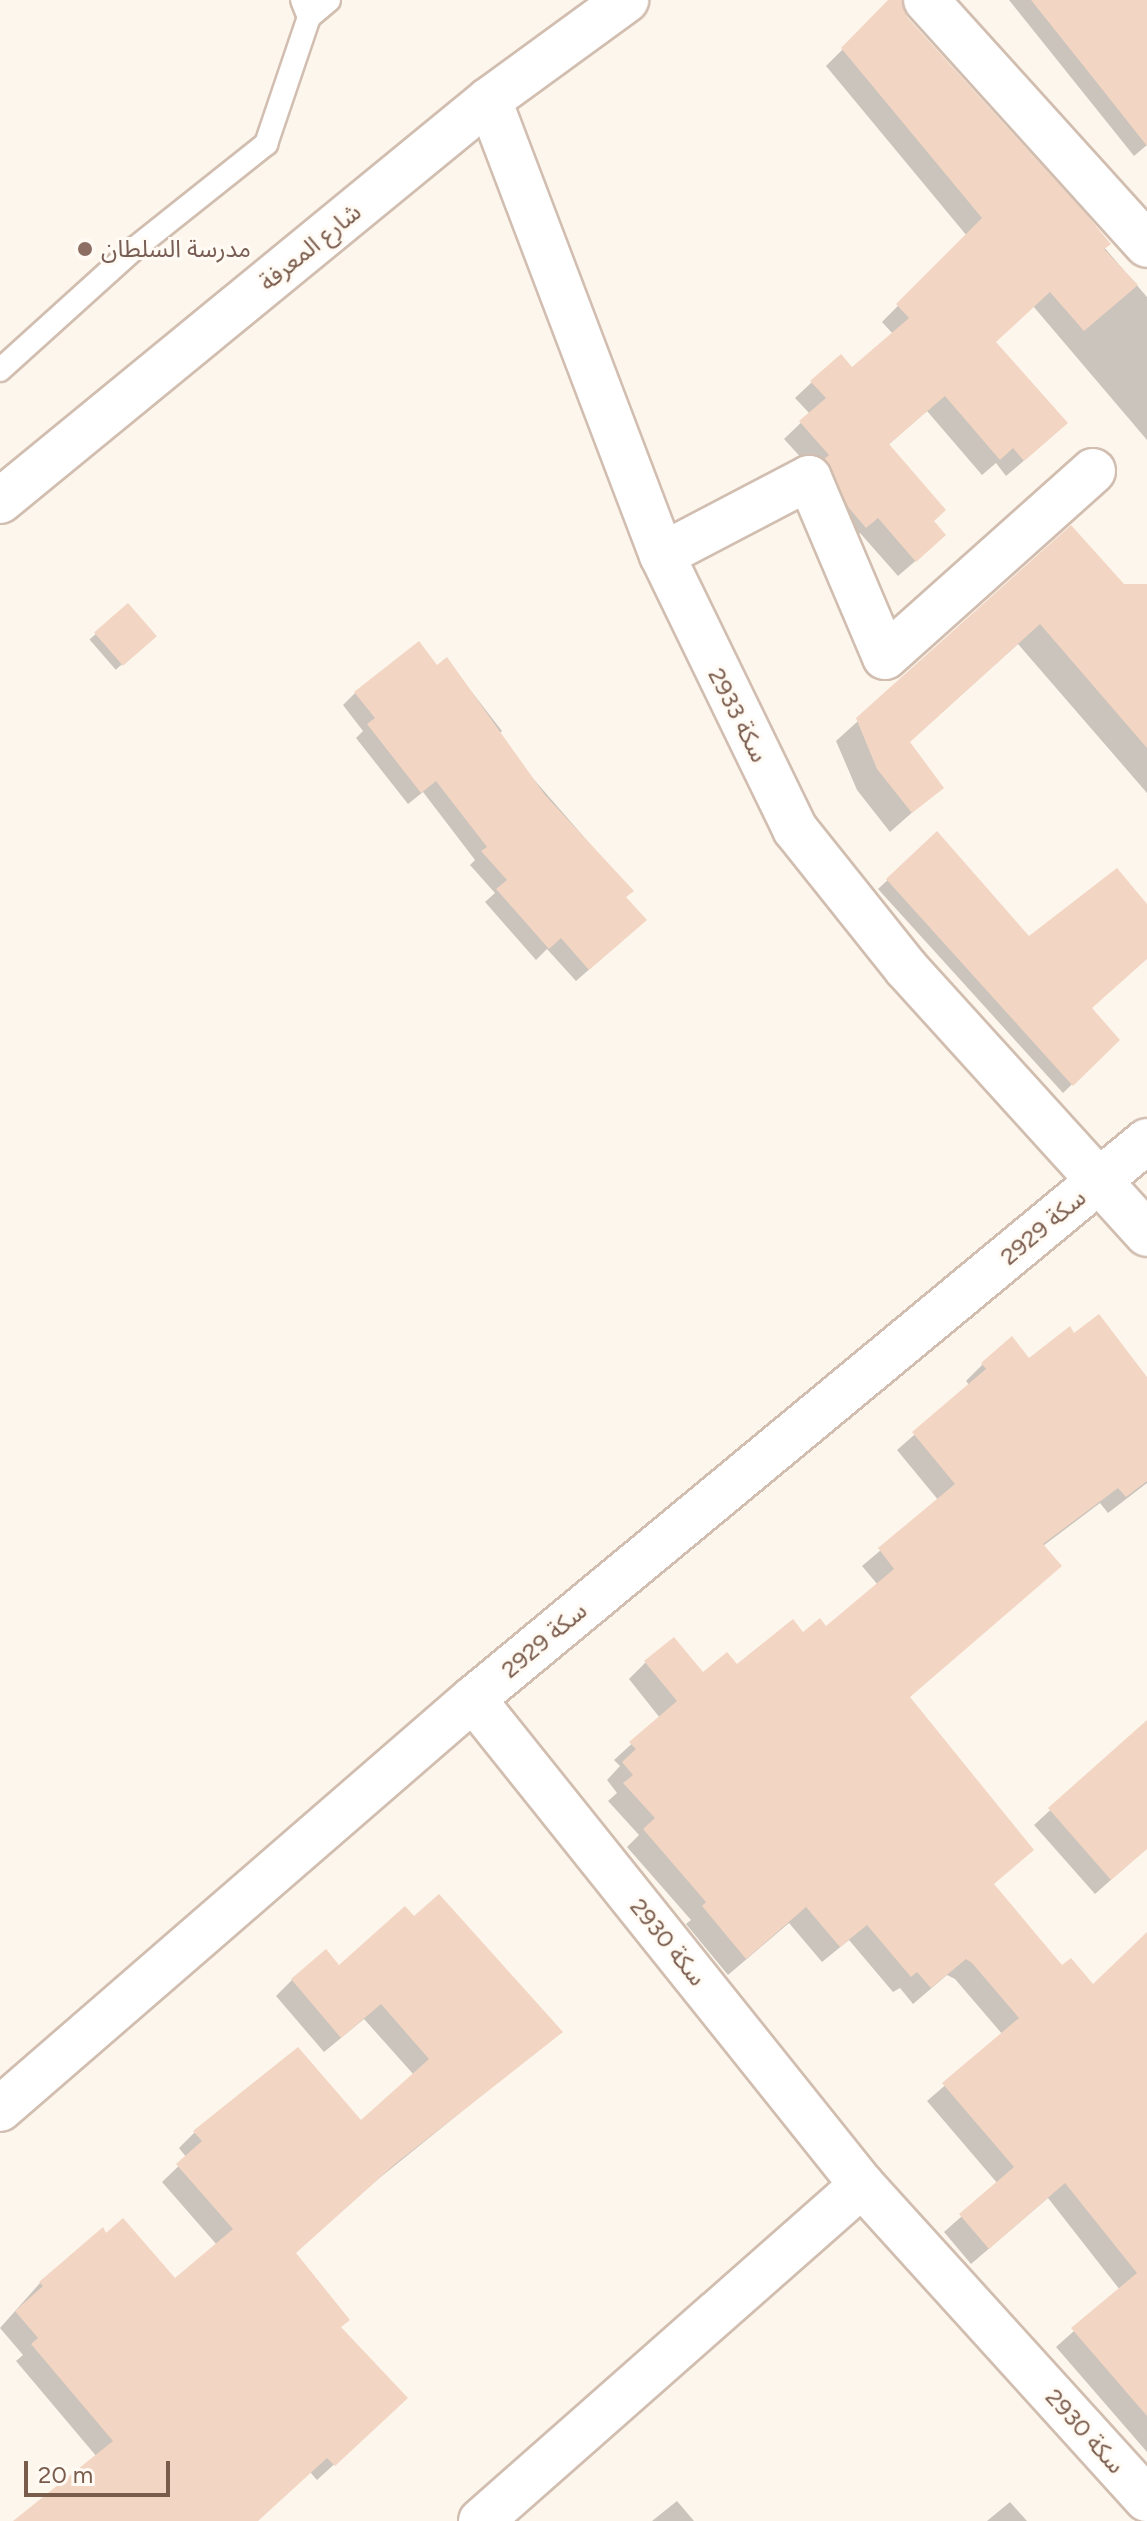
<!DOCTYPE html>
<html>
<head>
<meta charset="utf-8">
<style>
  body { margin:0 }
  #map { position:relative; width:1147px; height:2521px; overflow:hidden; background:#fdf6ec; font-family:Figtree,"Noto Sans Arabic",sans-serif }
  div>[style] { position:absolute }
  .shadow>* { inset:0; background:#0003; transform-origin:0 0 }
  .building>* { inset:0; background:#f3d5c3; transform-origin:0 0 }
  .roads { filter:drop-shadow(2px 0 #d1beb0) drop-shadow(-2px 0 #d1beb0) drop-shadow(0 2px #d1beb0) drop-shadow(0 -2px #d1beb0) }
  .lane>* { height:22px; margin:-11px; padding:0 11px; transform-origin:11px; border-radius:11px; background:#fff }
  .street>* { height:44px; margin:-22px; padding:0 22px; transform-origin:22px; border-radius:22px; background:#fff }
  .secondary>* { height:44px; margin:-22px; padding:0 22px; transform-origin:22px; border-radius:22px; background:#fff }
  .dots>* { width:22px; height:22px; translate:-50% -50%; box-sizing:border-box; border:4px solid #fffaf3; border-radius:50% }
  span { translate:-50% -50%; white-space:nowrap; text-align:center; line-height:1.15; -webkit-text-stroke:6px #fffaf3; paint-order:stroke }
  .street-label { font-size:24px; color:#7a5c4d }
  .education-label { font-size:24px; color:#785e54 }
  .left { translate:0 -50%; text-align:left }
  .scale { position:absolute; left:24px; top:2461px; width:146px; height:36px; box-sizing:border-box; border:4px solid #7a5c4d; border-top:0; padding-left:10px; font-size:24px; line-height:28px; white-space:nowrap; color:#7a5c4d; -webkit-text-stroke:6px #fffaf3; paint-order:stroke }
</style>
</head>
<body>
<div id="map">
  <div class="shadow">
    <i style="clip-path:polygon(892px 0,900px 0,906px 18px,1147px 297px,1147px 440px,1033px 306px,994px 342px,1049px 439px,1006px 476px,996px 463px,982px 475px,927px 411px,887px 446px,932px 521px,927px 551px,898px 576px,860px 533px,849px 542px,814px 472px,784px 439px,810px 414px,795px 398px,812px 382px,852px 369px,893px 334px,882px 322px,967px 236px,826px 66px)"></i>
    <i style="clip-path:polygon(1009px 0,1147px 0,1147px 145px,1134px 156px)"></i>
    <i style="clip-path:polygon(1071px 528px,1131px 595px,1147px 590px,1147px 793px,1018px 644px,908px 743px,941px 787px,890px 832px,857px 790px,836px 741px)"></i>
    <i style="left:128px;top:606px;width:40px;height:51px;rotate:49deg"></i>
    <i style="clip-path:polygon(447px 660px,502px 731px,496px 736px,631px 891px,624px 898px,632px 932px,576px 981px,547px 949px,536px 960px,485px 902px,495px 893px,470px 865px,475px 860px,423px 792px,408px 804px,356px 738px,363px 731px,343px 705px,355px 693px,437px 668px)"></i>
    <i style="clip-path:polygon(937px 834px,1029px 939px,1147px 907px,1147px 958px,1090px 1008px,1118px 1040px,1063px 1093px,878px 889px)"></i>
    <i style="clip-path:polygon(1074px 1336px,1147px 1380px,1147px 1483px,1108px 1513px,1100px 1503px,1043px 1546px,908px 1698px,992px 1885px,1062px 1967px,1093px 1987px,1147px 1970px,1147px 2452px,1056px 2347px,1120px 2290px,1048px 2198px,971px 2264px,944px 2232px,998px 2184px,927px 2101px,1003px 2035px,955px 1979px,947px 1975px,913px 2004px,900px 1988px,893px 1992px,849px 1940px,822px 1962px,789px 1923px,728px 1975px,686px 1924px,691px 1920px,627px 1847px,639px 1835px,608px 1801px,617px 1793px,607px 1780px,620px 1766px,614px 1760px,660px 1718px,629px 1679px,646px 1662px,703px 1675px,737px 1666px,826px 1629px,878px 1585px,862px 1566px,939px 1501px,897px 1450px,970px 1386px,966px 1381px,983px 1364px,1028px 1360px)"></i>
    <i style="clip-path:polygon(1147px 1722px,1147px 1848px,1095px 1894px,1034px 1825px)"></i>
    <i style="clip-path:polygon(414px 1919px,560px 2032px,377px 2180px,294px 2254px,389px 2414px,317px 2480px,310px 2472px,257px 2521px,25px 2521px,97px 2457px,16px 2361px,23px 2355px,0 2328px,40px 2283px,102px 2230px,175px 2281px,217px 2245px,162px 2182px,187px 2158px,179px 2148px,195px 2132px,361px 2123px,414px 2075px,364px 2019px,324px 2052px,276px 1996px,292px 1980px,339px 1968px)"></i>
    <i style="clip-path:polygon(677px 2501px,694px 2521px,652px 2521px)"></i>
    <i style="clip-path:polygon(1010px 2502px,1027px 2521px,987px 2521px)"></i>
  </div>
  <div class="building">
    <i style="clip-path:polygon(888px 0,902px 0,907px 17px,1085px 213px,1111px 244px,1104px 249px,1138px 285px,1084px 331px,1050px 292px,996px 342px,1068px 423px,1024px 461px,1013px 448px,1000px 460px,945px 396px,889px 444px,946px 510px,934px 521px,946px 535px,916px 562px,878px 518px,866px 528px,849px 508px,824px 459px,829px 455px,799px 421px,826px 398px,810px 381px,841px 354px,852px 367px,909px 318px,896px 304px,982px 218px,841px 48px)"></i>
    <i style="clip-path:polygon(1031px 0,1147px 0,1147px 146px,1094px 79px)"></i>
    <i style="clip-path:polygon(1071px 525px,1124px 584px,1147px 584px,1147px 748px,1040px 624px,910px 742px,944px 788px,912px 813px,877px 769px,856px 718px)"></i>
    <i style="left:128px;top:603px;width:44px;height:45px;rotate:49deg"></i>
    <i style="clip-path:polygon(419px 641px,437px 665px,447px 657px,545px 795px,634px 891px,626px 897px,647px 920px,589px 970px,561px 938px,549px 949px,496px 889px,507px 880px,481px 851px,487px 847px,436px 781px,421px 793px,367px 724px,375px 718px,354px 692px)"></i>
    <i style="clip-path:polygon(937px 831px,1029px 936px,1117px 868px,1147px 904px,1147px 959px,1092px 1008px,1120px 1040px,1073px 1086px,886px 879px)"></i>
    <i style="clip-path:polygon(1099px 1314px,1147px 1377px,1147px 1481px,1126px 1497px,1118px 1488px,1043px 1544px,1062px 1566px,910px 1697px,1034px 1850px,994px 1884px,1062px 1965px,1071px 1958px,1093px 1984px,1147px 1932px,1147px 2416px,1071px 2328px,1137px 2273px,1065px 2183px,989px 2249px,959px 2214px,1014px 2167px,942px 2083px,1019px 2018px,972px 1963px,966px 1959px,931px 1988px,917px 1972px,911px 1977px,867px 1925px,840px 1947px,806px 1907px,746px 1959px,702px 1906px,706px 1902px,643px 1829px,655px 1818px,623px 1783px,633px 1775px,622px 1762px,636px 1749px,629px 1742px,677px 1701px,644px 1661px,674px 1637px,703px 1672px,727px 1652px,737px 1664px,793px 1619px,803px 1632px,820px 1618px,826px 1626px,894px 1569px,878px 1548px,955px 1484px,912px 1432px,986px 1369px,981px 1363px,1012px 1336px,1029px 1358px,1070px 1326px,1074px 1333px)"></i>
    <i style="clip-path:polygon(1147px 1720px,1147px 1849px,1111px 1880px,1048px 1808px)"></i>
    <i style="clip-path:polygon(439px 1894px,563px 2032px,395px 2164px,296px 2253px,350px 2320px,341px 2327px,408px 2398px,335px 2466px,327px 2458px,258px 2521px,13px 2521px,113px 2441px,31px 2344px,38px 2338px,15px 2311px,43px 2286px,39px 2282px,103px 2227px,106px 2233px,123px 2218px,175px 2278px,233px 2229px,176px 2164px,202px 2141px,193px 2131px,298px 2047px,361px 2120px,429px 2059px,381px 2004px,341px 2038px,291px 1979px,326px 1949px,339px 1965px,405px 1906px,414px 1916px)"></i>
  </div>
  <div class="roads">
    <div class="lane">
      <i style="left:302px;top:0;width:18px;rotate:68deg"></i>
      <i style="left:309px;top:17px;width:26px;rotate:-40deg"></i>
      <i style="left:0;top:370px;width:181px;rotate:-42.1deg"></i>
      <i style="left:134px;top:249px;width:169px;rotate:-38.5deg"></i>
      <i style="left:266px;top:144px;width:134px;rotate:-71.3deg"></i>
    </div>
    <div class="street">
      <i style="left:926px;top:0;width:330px;rotate:47.9deg"></i>
      <i style="left:662px;top:555px;width:166px;rotate:-27.6deg"></i>
      <i style="left:809px;top:478px;width:194px;rotate:67deg"></i>
      <i style="left:885px;top:657px;width:279px;rotate:-41.8deg"></i>
      <i style="left:473px;top:1699px;width:623px;rotate:51.33deg"></i>
      <i style="left:862px;top:2185px;width:424px;rotate:47.8deg"></i>
      <i style="left:0;top:2109px;width:626px;rotate:-40.92deg"></i>
      <i style="left:473px;top:1699px;width:875px;rotate:-39.62deg"></i>
      <i style="left:481px;top:2521px;width:508px;rotate:-41.41deg"></i>
    </div>
    <div class="secondary">
      <i style="left:489px;top:100px;width:487px;rotate:69.2deg"></i>
      <i style="left:662px;top:555px;width:305px;rotate:64.1deg"></i>
      <i style="left:795px;top:829px;width:178px;rotate:51.4deg"></i>
      <i style="left:906px;top:968px;width:359px;rotate:47.8deg"></i>
      <i style="left:0;top:501px;width:632px;rotate:-39.35deg"></i>
      <i style="left:489px;top:100px;width:170px;rotate:-36.1deg"></i>
    </div>
  </div>
  <div class="dots">
    <i style="left:85px;top:249px;background:#8d6e63"></i>
  </div>
  <div class="street-label">
    <span style="left:310px;top:247px;rotate:-39deg">شارع المعرفة</span>
    <span style="left:738px;top:715px;rotate:63deg">سكة 2933</span>
    <span style="left:1043px;top:1227px;rotate:-40deg">سكة 2929</span>
    <span style="left:544px;top:1640px;rotate:-40deg">سكة 2929</span>
    <span style="left:668px;top:1942px;rotate:51deg">سكة 2930</span>
    <span style="left:1085px;top:2431px;rotate:48deg">سكة 2930</span>
  </div>
  <div class="education-label">
    <span class="left" style="left:101px;top:249px">مدرسة السلطان</span>
  </div>
  <div class="scale">20 m</div>
</div>
</body>
</html>
